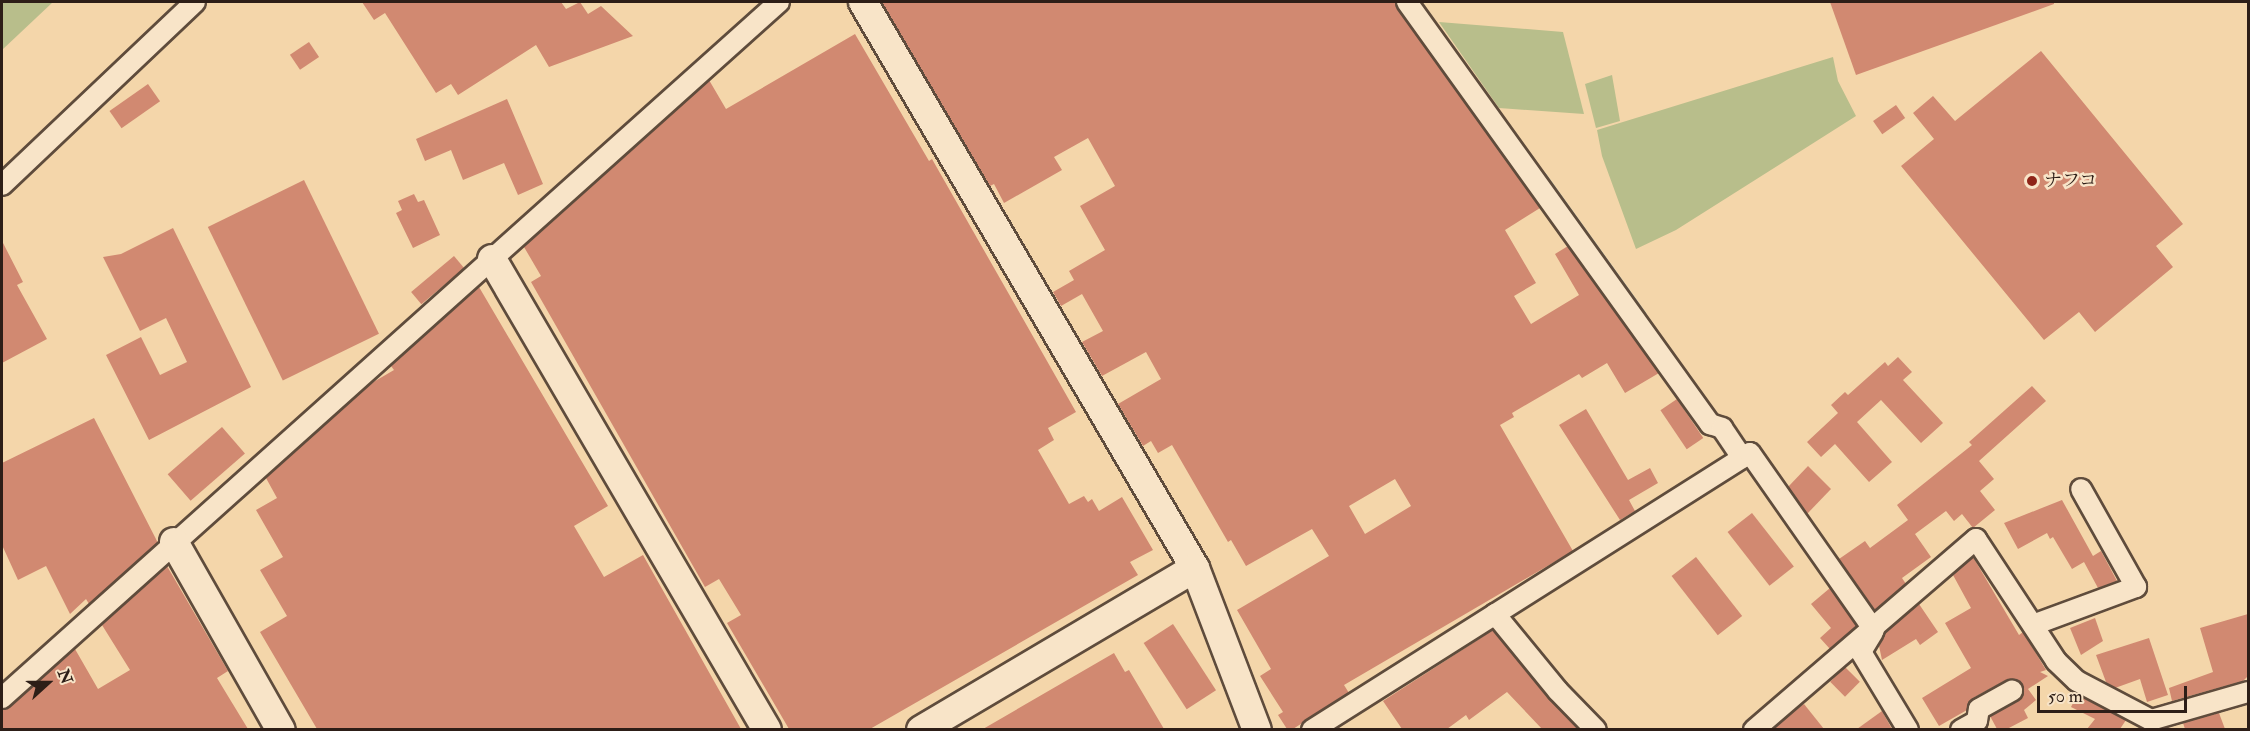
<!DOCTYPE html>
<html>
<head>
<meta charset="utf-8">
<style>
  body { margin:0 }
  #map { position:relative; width:2250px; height:731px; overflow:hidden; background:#f4d6aa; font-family:"IM FELL Double Pica","Noto Serif JP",serif }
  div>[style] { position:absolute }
  .green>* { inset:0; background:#b8be8b }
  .stream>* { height:6px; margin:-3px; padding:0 3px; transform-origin:3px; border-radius:3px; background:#9eb7b1 }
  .building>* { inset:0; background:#d18971; transform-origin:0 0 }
  .roads { filter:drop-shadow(2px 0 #5f4c3c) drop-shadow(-2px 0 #5f4c3c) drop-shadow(0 2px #5f4c3c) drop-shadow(0 -2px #5f4c3c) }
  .street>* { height:20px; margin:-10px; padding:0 10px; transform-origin:10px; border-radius:10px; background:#f8e4c8 }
  .secondary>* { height:28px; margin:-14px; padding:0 14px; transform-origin:14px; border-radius:14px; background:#f8e4c8 }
  .dots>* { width:16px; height:16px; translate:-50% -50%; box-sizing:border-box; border:3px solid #f8e4c8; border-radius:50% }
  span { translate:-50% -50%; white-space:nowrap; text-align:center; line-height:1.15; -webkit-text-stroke:5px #f8e4c8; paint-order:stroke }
  .poi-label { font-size:18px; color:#2d1e17 }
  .left { translate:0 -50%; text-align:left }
  .frame { position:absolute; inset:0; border:3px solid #2d1e17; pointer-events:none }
  .north { position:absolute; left:18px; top:653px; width:60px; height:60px; -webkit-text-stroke:4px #f8e4c8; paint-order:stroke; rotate:69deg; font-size:16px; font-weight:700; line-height:24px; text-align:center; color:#2d1e17 }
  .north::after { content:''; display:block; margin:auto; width:21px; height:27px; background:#2d1e17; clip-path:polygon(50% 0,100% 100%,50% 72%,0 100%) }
  .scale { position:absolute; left:2037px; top:686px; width:150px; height:27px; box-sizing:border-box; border:3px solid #2d1e17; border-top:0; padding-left:8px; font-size:18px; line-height:21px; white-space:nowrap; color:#2d1e17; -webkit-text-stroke:4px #f8e4c8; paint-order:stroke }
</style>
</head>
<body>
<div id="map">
  <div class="green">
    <i style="clip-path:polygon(2px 2px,53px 2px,2px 50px)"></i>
    <i style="clip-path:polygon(1439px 22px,1563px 32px,1584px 114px,1499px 108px)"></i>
    <i style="clip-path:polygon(1833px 57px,1838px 81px,1856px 116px,1676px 230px,1636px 249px,1602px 156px,1597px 130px)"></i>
    <i style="clip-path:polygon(1612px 75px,1620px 121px,1596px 128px,1585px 84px)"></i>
  </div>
  <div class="stream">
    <i style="left:1544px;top:176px;width:170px;rotate:54.3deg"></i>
  </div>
  <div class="building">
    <i style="clip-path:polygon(362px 2px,561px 2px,566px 9px,580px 2px,588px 14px,601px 6px,633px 36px,549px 67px,536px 45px,458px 95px,451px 84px,436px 93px,385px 13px,374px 20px)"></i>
    <i style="clip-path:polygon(evenodd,882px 2px,1395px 2px,1540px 208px,1505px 230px,1536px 283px,1514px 296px,1531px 324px,1579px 295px,1555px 254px,1568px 246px,1659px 373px,1625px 393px,1607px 363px,1582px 378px,1579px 374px,1512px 413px,1514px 417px,1500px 425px,1573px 551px,1344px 685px,1349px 693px,1293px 729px,1287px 729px,1278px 715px,1283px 712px,1260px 676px,1271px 669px,1237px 610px,1329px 556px,1312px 529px,1246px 566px,1231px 540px,1228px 542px,1172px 445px,1158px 453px,1151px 441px,1143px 446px,1118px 404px,1161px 379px,1146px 352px,1102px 376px,1082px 342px,1103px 331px,1082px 294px,1061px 306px,1053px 292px,1074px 280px,1069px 271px,1105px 250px,1080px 206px,1115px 186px,1088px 138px,1054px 157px,1062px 170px,1004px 203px,994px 184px,990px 186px,882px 2px,1395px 479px,1411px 506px,1365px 534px,1349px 506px,1395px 479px)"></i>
    <i style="clip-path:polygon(1830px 2px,2054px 2px,2054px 4px,1856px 75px)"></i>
    <i style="clip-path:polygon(855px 34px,929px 161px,932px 159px,1076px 412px,1048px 428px,1054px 440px,1038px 450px,1069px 504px,1084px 496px,1088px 502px,1092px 499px,1099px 511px,1122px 497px,1153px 550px,1130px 562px,1138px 575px,870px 729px,789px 729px,727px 623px,741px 615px,719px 579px,705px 587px,531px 282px,541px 276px,524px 247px,709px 80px,726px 109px)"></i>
    <i style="left:309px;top:42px;width:18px;height:23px;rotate:56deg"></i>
    <i style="clip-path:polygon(2041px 51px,2183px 224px,2156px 246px,2173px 267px,2095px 332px,2079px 312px,2044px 340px,1901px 166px,1934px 139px,1913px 113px,1933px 96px,1955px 121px)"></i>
    <i style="left:148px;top:84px;width:21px;height:47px;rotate:55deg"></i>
    <i style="clip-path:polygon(507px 99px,543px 184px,518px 195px,504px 163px,463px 180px,451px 150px,425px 161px,416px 139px)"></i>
    <i style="left:1896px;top:105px;width:16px;height:28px;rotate:55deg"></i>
    <i style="left:304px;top:180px;width:171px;height:107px;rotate:64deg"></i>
    <i style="clip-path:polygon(414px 194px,418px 202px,424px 200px,440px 235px,413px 248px,396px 213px,402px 210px,398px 201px)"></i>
    <i style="clip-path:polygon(173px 228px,251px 387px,149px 440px,106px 355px,141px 337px,160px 375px,187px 362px,166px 318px,140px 331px,103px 257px,121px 254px)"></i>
    <i style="clip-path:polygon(2px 241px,23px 282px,17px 285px,47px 339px,2px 363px)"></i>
    <i style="left:454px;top:256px;width:16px;height:56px;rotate:50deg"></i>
    <i style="clip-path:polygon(479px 287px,608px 506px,574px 526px,604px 577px,643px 555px,741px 729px,317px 729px,260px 632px,287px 616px,260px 570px,283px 557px,256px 510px,277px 498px,266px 478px,370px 384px,394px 370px,391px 366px)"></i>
    <i style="clip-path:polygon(1898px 357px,1912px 372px,1903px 380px,1943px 423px,1921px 443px,1881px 400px,1857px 422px,1892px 462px,1869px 482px,1835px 444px,1821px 457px,1807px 442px,1838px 413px,1831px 405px,1845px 392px,1848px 395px,1885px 362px,1888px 366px)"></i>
    <i style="clip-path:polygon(2032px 386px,2046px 401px,1979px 461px,1994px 479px,1980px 491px,1995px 510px,1973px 528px,1962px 514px,1954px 521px,1946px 511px,1915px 534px,1931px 557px,1902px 578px,1906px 584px,1875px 610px,1839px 559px,1865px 541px,1870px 548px,1908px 520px,1897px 505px,1972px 445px,1969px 442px)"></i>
    <i style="left:1677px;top:399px;width:47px;height:20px;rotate:56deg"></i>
    <i style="clip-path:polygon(1586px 409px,1628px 480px,1650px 468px,1658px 483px,1629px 500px,1635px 511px,1620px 520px,1559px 425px)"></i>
    <i style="clip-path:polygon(94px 418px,158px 543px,89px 604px,86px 599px,70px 614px,46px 566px,18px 580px,2px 545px,2px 463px)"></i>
    <i style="left:222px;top:427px;width:35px;height:72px;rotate:49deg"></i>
    <i style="clip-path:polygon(1808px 466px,1831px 489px,1807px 514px,1788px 487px)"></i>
    <i style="clip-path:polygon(2062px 500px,2093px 556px,2101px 551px,2117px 581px,2098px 588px,2084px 562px,2072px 569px,2053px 537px,2050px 539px,2047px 533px,2018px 549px,2004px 523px)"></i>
    <i style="left:1752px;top:513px;width:68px;height:31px;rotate:52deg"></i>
    <i style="left:1696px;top:557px;width:75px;height:31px;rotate:52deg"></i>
    <i style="clip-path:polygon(1973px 557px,2019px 635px,2023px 632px,2046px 670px,2040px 672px,2048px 676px,2028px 689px,2036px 700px,2024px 710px,2028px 718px,2007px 729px,1997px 729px,1990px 716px,2022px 698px,2023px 686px,2018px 681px,2006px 680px,1973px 698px,1967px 710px,1939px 726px,1922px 698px,1971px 668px,1945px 623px,1971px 608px,1953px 575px)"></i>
    <i style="clip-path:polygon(167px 566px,228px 671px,217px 678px,248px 729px,2px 729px,2px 710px,10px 707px,75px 649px,98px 689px,130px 670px,102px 625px)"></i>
    <i style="clip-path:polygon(1830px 588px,1857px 626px,1830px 649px,1820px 638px,1831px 628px,1811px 604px)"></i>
    <i style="clip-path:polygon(1919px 604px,1938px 632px,1920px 645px,1916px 639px,1882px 660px,1879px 646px,1885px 633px)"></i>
    <i style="clip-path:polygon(2248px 614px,2248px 676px,2243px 681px,2172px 701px,2169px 688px,2213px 672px,2200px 628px)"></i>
    <i style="clip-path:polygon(2095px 618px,2103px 641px,2081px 655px,2070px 628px)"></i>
    <i style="left:1173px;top:624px;width:79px;height:35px;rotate:57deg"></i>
    <i style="clip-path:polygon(1493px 630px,1579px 729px,1542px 729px,1507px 692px,1469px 720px,1466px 715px,1447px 729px,1402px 729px,1383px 701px)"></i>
    <i style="clip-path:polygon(2149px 638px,2168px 695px,2147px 702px,2140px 679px,2115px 688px,2106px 682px,2096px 655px)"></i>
    <i style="clip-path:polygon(1114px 653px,1125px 672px,1129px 670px,1164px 729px,983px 729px)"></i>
    <i style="left:1845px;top:667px;width:21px;height:21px;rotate:45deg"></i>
    <i style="clip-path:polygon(2077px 695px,2126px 720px,2120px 729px,2087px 729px,2095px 719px,2071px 707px)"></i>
    <i style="clip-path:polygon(1804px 704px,1824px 729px,1773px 729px,1794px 711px)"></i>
    <i style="clip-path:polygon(1882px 711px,1892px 729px,1857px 729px)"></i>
    <i style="clip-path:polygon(2219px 713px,2225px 729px,2185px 729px,2183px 723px)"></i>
  </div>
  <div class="roads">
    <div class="street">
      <i style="left:1407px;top:2px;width:520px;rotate:54.32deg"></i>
      <i style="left:1710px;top:424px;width:13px;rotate:18deg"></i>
      <i style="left:1722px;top:428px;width:36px;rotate:56deg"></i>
      <i style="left:2px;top:185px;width:266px;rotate:-43.5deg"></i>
      <i style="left:1495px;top:614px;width:99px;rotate:50.7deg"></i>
      <i style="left:1558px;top:691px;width:54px;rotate:45.7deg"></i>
      <i style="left:2033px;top:625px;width:110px;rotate:-20.3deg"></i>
      <i style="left:2136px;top:587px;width:112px;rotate:-119.3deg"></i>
      <i style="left:1873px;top:632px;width:23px;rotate:121deg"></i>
      <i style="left:1861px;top:652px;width:91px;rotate:58.9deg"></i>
      <i style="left:2px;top:698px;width:1043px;rotate:-41.85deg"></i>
      <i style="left:1312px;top:730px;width:518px;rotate:-32.31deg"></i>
      <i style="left:1750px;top:453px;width:216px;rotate:55deg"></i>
      <i style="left:1754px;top:730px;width:293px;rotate:-40.7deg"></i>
      <i style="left:1976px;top:539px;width:146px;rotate:56.7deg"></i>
      <i style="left:2056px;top:661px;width:29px;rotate:44deg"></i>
      <i style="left:2077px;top:681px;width:84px;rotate:27.8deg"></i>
      <i style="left:2151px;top:720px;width:101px;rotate:-16.1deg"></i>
      <i style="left:1961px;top:730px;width:18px;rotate:-29deg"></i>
      <i style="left:1977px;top:721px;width:12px;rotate:-81deg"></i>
      <i style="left:1979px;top:709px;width:38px;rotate:-29deg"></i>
    </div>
    <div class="secondary">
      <i style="left:863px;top:2px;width:656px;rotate:59.61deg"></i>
      <i style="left:1195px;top:568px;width:173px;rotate:69.1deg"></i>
      <i style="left:492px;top:259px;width:545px;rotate:59.72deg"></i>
      <i style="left:174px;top:542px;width:216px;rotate:60.4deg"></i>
      <i style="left:921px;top:730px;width:318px;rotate:-30.6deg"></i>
    </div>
  </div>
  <div class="dots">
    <i style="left:2032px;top:181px;background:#8f2418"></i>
  </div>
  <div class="poi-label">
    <span class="left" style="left:2044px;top:181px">ナフコ</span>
  </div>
  <div class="frame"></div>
  <div class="north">N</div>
  <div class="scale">50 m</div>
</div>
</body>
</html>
